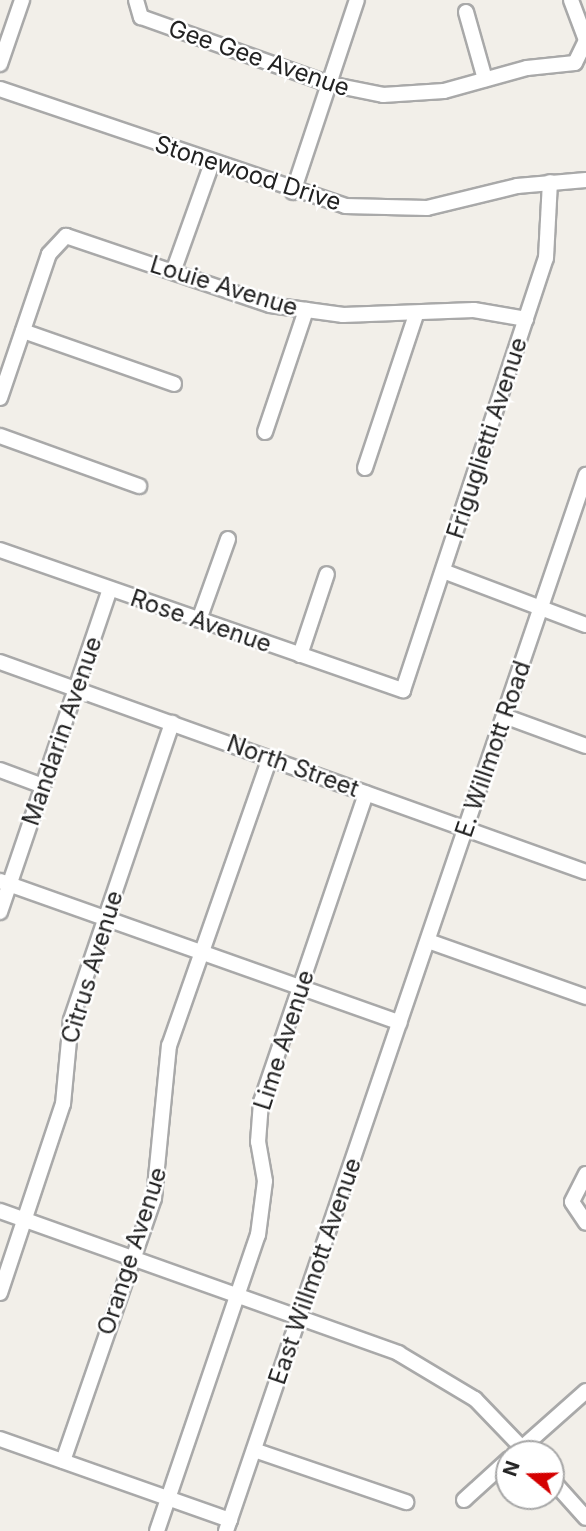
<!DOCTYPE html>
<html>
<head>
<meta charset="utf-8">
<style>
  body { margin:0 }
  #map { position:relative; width:586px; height:1531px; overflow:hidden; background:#f2efe9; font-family:Inter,sans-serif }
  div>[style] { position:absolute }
  .roads { filter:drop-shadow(2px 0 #a9a9a9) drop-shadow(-2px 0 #a9a9a9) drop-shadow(0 2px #a9a9a9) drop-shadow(0 -2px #a9a9a9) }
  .minor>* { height:14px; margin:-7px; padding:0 7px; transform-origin:7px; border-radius:7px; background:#fff }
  span { translate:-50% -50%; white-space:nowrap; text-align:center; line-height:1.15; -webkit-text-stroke:5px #fff; paint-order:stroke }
  .street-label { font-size:24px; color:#222 }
  .north { position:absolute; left:495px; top:1440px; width:70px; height:70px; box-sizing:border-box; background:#fff; border:2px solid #a7a7a7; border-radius:50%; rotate:289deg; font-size:19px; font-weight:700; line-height:28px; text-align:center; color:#222 }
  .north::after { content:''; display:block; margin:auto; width:24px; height:32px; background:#d40000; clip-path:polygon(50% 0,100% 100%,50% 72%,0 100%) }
</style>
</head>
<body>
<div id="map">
  <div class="roads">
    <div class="minor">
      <i style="left:136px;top:0;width:18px;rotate:74deg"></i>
      <i style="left:141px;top:17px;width:200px;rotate:19.6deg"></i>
      <i style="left:329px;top:84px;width:55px;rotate:11.5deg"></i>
      <i style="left:383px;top:95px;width:61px;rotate:-3.8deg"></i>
      <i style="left:444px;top:91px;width:86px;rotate:-15.5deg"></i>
      <i style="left:527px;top:68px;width:48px;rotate:-5.9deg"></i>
      <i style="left:575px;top:63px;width:25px;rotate:-64deg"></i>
      <i style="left:586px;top:40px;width:43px;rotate:-110.6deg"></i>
      <i style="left:466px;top:12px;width:70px;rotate:74.2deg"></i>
      <i style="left:0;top:64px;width:68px;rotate:-71deg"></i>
      <i style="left:0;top:89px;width:364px;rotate:18.7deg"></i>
      <i style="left:345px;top:206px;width:82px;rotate:1.4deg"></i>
      <i style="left:427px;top:208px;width:93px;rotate:-13.7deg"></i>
      <i style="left:517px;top:186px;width:69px;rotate:-5deg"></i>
      <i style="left:293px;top:192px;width:202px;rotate:-71.6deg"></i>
      <i style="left:173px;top:272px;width:116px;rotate:-70.3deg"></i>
      <i style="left:23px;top:331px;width:160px;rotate:19.3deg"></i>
      <i style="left:0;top:398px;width:152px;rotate:-71.2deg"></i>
      <i style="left:49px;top:254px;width:25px;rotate:-47deg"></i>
      <i style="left:66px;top:236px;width:215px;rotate:18.7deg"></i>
      <i style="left:270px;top:305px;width:74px;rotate:7.8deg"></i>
      <i style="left:343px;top:315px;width:131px;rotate:-2.2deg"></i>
      <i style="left:474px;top:310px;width:53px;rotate:9.8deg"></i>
      <i style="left:265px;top:432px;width:129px;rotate:-71.4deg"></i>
      <i style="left:0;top:436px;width:148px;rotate:19.8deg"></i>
      <i style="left:365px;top:468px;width:161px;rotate:-71.6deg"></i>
      <i style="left:0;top:550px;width:427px;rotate:19.2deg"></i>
      <i style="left:403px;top:690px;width:455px;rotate:-71.7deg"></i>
      <i style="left:546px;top:258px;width:76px;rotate:-87deg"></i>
      <i style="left:443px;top:571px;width:153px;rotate:20.7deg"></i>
      <i style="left:199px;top:620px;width:86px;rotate:-70.3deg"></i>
      <i style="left:300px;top:655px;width:85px;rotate:-71.6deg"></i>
      <i style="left:0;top:662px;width:622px;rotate:19.72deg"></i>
      <i style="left:504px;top:716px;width:87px;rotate:20.1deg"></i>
      <i style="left:0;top:770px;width:46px;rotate:20.4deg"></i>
      <i style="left:0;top:881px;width:424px;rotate:19.5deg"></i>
      <i style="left:0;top:912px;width:341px;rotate:-71.2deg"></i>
      <i style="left:428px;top:941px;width:168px;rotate:19.5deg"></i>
      <i style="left:586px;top:1174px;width:31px;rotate:117deg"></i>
      <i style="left:572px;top:1202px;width:25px;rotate:56deg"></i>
      <i style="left:0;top:1211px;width:423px;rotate:19.6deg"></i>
      <i style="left:398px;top:1353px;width:90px;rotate:30.9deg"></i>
      <i style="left:475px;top:1399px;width:76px;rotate:46.1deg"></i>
      <i style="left:0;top:1293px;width:199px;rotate:-71.6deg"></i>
      <i style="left:63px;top:1104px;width:84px;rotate:-84.6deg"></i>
      <i style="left:71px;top:1020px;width:314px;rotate:-71.2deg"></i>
      <i style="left:0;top:1439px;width:244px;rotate:19.4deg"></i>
      <i style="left:254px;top:1450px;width:161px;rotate:18.9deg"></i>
      <i style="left:515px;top:1454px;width:95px;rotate:-41.6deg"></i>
      <i style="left:63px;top:1461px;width:278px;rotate:-70.9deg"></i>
      <i style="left:154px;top:1198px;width:153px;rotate:-84.4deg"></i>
      <i style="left:169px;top:1046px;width:305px;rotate:-70.7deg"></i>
      <i style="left:551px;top:1479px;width:52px;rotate:48.1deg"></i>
      <i style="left:464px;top:1500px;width:61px;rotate:-42.3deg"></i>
      <i style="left:157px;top:1531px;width:313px;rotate:-71.2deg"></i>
      <i style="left:258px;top:1235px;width:54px;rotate:-82.6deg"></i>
      <i style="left:265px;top:1181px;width:40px;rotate:-100deg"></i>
      <i style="left:258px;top:1142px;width:40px;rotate:-85.7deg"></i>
      <i style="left:261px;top:1102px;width:326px;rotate:-71.2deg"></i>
      <i style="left:226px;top:1531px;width:1116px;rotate:-71.18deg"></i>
    </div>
  </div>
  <div class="street-label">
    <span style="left:259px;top:58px;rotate:19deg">Gee Gee Avenue</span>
    <span style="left:248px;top:173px;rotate:18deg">Stonewood Drive</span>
    <span style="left:224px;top:286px;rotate:17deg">Louie Avenue</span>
    <span style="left:487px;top:438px;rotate:-72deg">Friguglietti Avenue</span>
    <span style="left:201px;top:621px;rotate:19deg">Rose Avenue</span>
    <span style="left:62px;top:731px;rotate:-71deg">Mandarin Avenue</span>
    <span style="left:493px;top:749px;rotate:-71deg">E. Willmott Road</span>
    <span style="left:293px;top:766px;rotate:20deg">North Street</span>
    <span style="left:92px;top:967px;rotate:-73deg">Citrus Avenue</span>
    <span style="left:284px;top:1040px;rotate:-72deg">Lime Avenue</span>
    <span style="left:132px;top:1251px;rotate:-72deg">Orange Avenue</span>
    <span style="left:315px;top:1271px;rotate:-71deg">East Willmott Avenue</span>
  </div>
  <div class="north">N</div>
</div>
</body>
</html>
